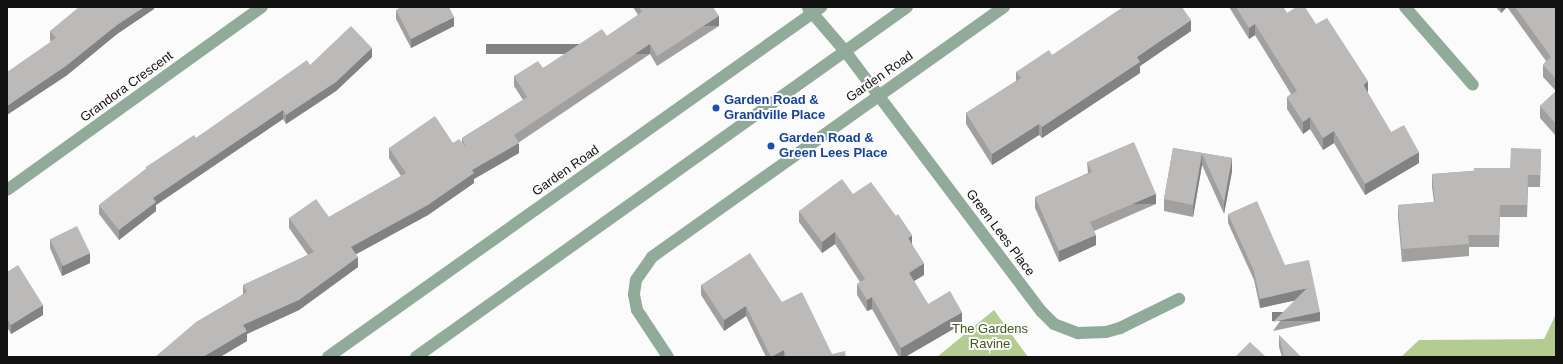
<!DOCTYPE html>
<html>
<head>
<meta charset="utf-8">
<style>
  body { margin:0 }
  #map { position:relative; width:1563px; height:364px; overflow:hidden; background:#fbfbfc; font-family:Arial,sans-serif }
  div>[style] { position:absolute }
  .forest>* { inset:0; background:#b4cc92 }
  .minor>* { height:12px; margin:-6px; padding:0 6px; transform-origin:6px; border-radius:6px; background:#91ab9a }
  .wall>* { inset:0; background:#a1a09f }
  .shaded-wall>* { inset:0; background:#838282; transform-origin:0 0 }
  .building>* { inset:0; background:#bbbab9; transform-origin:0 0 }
  .dots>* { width:11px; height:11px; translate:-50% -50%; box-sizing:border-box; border:2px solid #fbfbfc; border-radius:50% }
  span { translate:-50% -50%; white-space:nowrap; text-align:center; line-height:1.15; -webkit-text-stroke:4px #fbfbfc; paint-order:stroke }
  .street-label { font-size:13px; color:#111 }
  .transit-label { font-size:13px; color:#164399; font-weight:700 }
  .left { translate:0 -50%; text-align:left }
  .park-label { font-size:13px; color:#43591c }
  .frame { position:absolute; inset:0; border:8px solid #111; pointer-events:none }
</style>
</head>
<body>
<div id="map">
  <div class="forest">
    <i style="clip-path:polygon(994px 310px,1028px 357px,937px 357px)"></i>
    <i style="clip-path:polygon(1556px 314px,1556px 357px,1401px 357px,1419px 340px,1544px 339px)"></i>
  </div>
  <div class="minor">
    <i style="left:1405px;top:7px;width:103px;rotate:48.9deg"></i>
    <i style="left:808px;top:8px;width:57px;rotate:49.3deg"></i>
    <i style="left:845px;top:51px;width:327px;rotate:53deg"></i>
    <i style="left:1042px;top:312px;width:17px;rotate:45deg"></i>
    <i style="left:1054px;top:324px;width:26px;rotate:21deg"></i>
    <i style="left:1078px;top:333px;width:28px;rotate:-2deg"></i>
    <i style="left:1106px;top:332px;width:15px;rotate:-16deg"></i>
    <i style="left:1120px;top:328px;width:66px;rotate:-26.2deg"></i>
    <i style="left:7px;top:190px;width:314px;rotate:-35.7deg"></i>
    <i style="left:328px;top:357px;width:605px;rotate:-35.37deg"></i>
    <i style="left:416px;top:357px;width:603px;rotate:-35.48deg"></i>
    <i style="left:668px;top:357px;width:56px;rotate:-123.4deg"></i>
    <i style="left:637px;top:310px;width:16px;rotate:-101deg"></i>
    <i style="left:634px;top:294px;width:14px;rotate:-82deg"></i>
    <i style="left:636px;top:280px;width:28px;rotate:-55deg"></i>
    <i style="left:652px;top:257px;width:432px;rotate:-35.4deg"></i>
  </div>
  <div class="wall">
    <i style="clip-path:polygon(154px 7px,154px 9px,117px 34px,66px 76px,50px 40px,50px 31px)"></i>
    <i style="clip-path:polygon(633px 7px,713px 7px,719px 26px,657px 66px,650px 54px,518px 143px,519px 153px,474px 179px,474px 183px,428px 215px,356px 254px,358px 267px,299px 310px,247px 334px,247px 341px,220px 357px,155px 357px,243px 294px,243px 285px,308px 255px,289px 228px,289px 218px,329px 217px,401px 176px,389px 158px,389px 148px,462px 142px,462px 138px,523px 100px,514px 86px,514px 76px,543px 68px,607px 36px,638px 15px)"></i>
    <i style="clip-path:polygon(1229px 7px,1283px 7px,1287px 13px,1316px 24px,1368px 93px,1391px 132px,1419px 163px,1365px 195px,1334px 143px,1323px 150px,1310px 129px,1303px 134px,1287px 109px,1287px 97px,1291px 94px,1255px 35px,1249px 39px)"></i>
    <i style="clip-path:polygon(1496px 7px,1556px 7px,1556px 91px,1543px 77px,1543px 65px,1546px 61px,1507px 7px,1501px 13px)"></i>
    <i style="clip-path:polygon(396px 10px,454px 26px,411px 48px,396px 19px)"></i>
    <i style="clip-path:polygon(1191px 31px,1140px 66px,1140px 73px,1042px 138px,1039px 135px,992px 165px,966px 124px,966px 113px,1016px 81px,1016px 72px,1052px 55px)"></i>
    <i style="clip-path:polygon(372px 57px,336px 91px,286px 124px,283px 119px,156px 205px,156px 211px,119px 240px,99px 214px,99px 205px,146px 169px,146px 167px,196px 138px,310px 65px)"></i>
    <i style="clip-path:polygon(1556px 91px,1556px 136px,1540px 118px,1540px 106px)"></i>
    <i style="clip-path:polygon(1173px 148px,1232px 158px,1232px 171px,1224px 214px,1202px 165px,1193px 217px,1164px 211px,1164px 199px)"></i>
    <i style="clip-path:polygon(1541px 149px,1540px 187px,1528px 187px,1527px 217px,1500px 217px,1499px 247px,1469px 247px,1469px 256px,1402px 262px,1398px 217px,1398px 205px,1434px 202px,1432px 187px,1432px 174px,1510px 168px)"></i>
    <i style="clip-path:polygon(1087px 162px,1156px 204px,1094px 231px,1096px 245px,1059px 262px,1035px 208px,1035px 197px,1088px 173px)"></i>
    <i style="clip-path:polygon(853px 194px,912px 244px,924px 275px,914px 281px,928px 304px,962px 324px,905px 357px,899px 357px,872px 309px,867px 311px,857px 295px,857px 284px,860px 282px,835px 244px,822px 253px,799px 222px,799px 211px)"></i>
    <i style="clip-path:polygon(1228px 214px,1285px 265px,1320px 321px,1273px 331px,1295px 300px,1260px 308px,1254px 280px,1228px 223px)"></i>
    <i style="clip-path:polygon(50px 239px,90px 263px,62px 276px,50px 248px)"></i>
    <i style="clip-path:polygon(7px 272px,43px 315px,11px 334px,7px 327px)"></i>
    <i style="clip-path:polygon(701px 285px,782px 302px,832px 354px,846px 357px,766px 357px,746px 316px,724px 331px,701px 295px)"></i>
    <i style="clip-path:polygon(1279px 335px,1301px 357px,1282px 357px,1279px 347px)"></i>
  </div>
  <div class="shaded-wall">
    <i style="clip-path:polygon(144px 7px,154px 7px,154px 9px,117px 34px,66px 76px,7px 115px,7px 106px,117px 25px)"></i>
    <i style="clip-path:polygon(1501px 7px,1507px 7px,1501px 13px)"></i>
    <i style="left:719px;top:16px;width:10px;height:74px;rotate:90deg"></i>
    <i style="clip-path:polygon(454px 17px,454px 26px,411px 48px,411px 39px)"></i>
    <i style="clip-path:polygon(1191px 20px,1191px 31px,1140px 66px,1140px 73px,1042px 138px,1042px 127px,1137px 57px)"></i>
    <i style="clip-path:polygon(1255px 24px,1255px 35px,1249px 39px,1249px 28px)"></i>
    <i style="left:650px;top:44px;width:10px;height:164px;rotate:90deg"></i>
    <i style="clip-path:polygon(372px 48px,372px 57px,336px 91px,286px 124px,286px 115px)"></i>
    <i style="clip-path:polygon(1368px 81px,1368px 93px,1363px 85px)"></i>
    <i style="clip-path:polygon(283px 110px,283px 119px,156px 205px,156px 211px,119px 240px,119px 230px,153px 198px)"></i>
    <i style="clip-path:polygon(1310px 117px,1310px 129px,1303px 134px,1303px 122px)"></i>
    <i style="clip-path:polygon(1039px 124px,1039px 135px,992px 165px,992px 154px)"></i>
    <i style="clip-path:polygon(1334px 131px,1334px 143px,1323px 150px,1323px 138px)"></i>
    <i style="clip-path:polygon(519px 143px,519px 153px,474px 179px,474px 183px,428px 215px,351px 257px,351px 247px,472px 170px)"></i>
    <i style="clip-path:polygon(1419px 152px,1419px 163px,1365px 195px,1365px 184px)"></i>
    <i style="clip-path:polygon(1202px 153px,1202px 165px,1193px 217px,1193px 205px)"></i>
    <i style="clip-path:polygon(1232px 158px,1232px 171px,1224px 214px,1224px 202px)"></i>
    <i style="left:1156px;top:194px;width:10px;height:72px;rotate:90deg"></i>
    <i style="clip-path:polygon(835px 232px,835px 244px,822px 253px,822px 242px)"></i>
    <i style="clip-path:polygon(912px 235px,912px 246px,908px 238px)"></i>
    <i style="clip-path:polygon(1096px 235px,1096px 245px,1059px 262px,1059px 251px)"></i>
    <i style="clip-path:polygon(90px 253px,90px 263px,62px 276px,62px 266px)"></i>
    <i style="clip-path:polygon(358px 257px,358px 267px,299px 310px,247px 334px,247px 341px,220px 357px,203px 357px,243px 325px)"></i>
    <i style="clip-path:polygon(924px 263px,924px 275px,909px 284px,909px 273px)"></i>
    <i style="clip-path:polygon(1307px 288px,1307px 298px,1260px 308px,1260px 299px)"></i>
    <i style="clip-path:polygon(872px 297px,872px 309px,867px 311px,867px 300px)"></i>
    <i style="clip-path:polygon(43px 305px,43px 315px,11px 334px,11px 325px)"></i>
    <i style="clip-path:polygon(746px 306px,746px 316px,724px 331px,724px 320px)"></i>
    <i style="clip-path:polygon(962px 312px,962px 324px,905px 357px,901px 357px,901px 348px)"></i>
    <i style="left:1320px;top:312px;width:9px;height:48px;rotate:90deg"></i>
    <i style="clip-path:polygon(784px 350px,784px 357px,771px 357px)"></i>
  </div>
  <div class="building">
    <i style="clip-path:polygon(79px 7px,144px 7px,117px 25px,66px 66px,7px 106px,7px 72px,56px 38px,50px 31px)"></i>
    <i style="clip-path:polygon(401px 7px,449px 7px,454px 17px,411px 39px,396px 10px)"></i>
    <i style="clip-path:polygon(639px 7px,713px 7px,719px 16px,657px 56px,650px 44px,514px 135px,519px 143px,472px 170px,474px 173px,428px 205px,351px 247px,358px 257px,299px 300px,243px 325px,247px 331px,203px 357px,155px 357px,196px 322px,247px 292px,243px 285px,314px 252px,289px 218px,316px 199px,329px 217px,406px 173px,389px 148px,435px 116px,453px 143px,459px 139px,466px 147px,462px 138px,527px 97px,514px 76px,538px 61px,543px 68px,602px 29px,607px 36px,642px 12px)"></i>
    <i style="clip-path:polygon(1123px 7px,1182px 7px,1191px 20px,1137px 57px,1140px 62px,1042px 127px,1039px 124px,992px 154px,966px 113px,1021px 78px,1016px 72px,1049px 50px,1052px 55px)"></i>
    <i style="clip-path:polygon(1236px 7px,1283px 7px,1287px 13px,1296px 7px,1305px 7px,1316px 24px,1327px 18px,1368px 81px,1363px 85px,1391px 132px,1404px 125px,1419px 152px,1365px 184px,1334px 131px,1323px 138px,1310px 117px,1303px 122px,1287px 97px,1297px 91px,1255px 24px,1249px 28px)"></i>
    <i style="clip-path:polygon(1515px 7px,1556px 7px,1556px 79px,1543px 65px,1551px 57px)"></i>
    <i style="clip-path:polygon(351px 26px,372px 48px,336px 82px,286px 115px,283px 110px,153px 198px,156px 202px,119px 230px,99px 205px,147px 168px,146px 167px,194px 135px,196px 138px,307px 60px,310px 65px)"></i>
    <i style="clip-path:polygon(1556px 91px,1556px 124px,1540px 106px)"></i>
    <i style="clip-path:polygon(1134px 142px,1156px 194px,1090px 222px,1096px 235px,1059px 251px,1035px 197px,1092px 172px,1087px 162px)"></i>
    <i style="clip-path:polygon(1173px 148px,1232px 158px,1224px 202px,1202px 153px,1193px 205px,1164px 199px)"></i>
    <i style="clip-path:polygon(1511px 148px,1541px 149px,1540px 175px,1528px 175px,1527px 205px,1500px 205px,1499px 235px,1468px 235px,1469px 244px,1402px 249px,1398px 205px,1435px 202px,1432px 174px,1474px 171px,1474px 168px,1510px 168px)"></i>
    <i style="clip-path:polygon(842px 179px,853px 194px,871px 182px,896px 216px,898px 214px,912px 235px,908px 238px,924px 263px,909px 273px,928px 304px,950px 291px,962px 312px,901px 348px,872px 297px,867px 300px,857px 284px,865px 279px,835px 232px,822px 242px,799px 211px)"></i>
    <i style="clip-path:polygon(1257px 201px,1285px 265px,1309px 260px,1320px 312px,1273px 322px,1307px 288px,1260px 299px,1254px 271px,1228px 214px)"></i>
    <i style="left:77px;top:226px;width:30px;height:30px;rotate:64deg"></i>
    <i style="clip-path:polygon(750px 253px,782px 302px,802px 292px,832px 354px,845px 351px,846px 357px,786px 357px,784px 350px,771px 357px,746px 306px,724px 320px,701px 285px)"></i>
    <i style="clip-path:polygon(18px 265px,43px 305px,11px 325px,7px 318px,7px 272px)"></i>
    <i style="clip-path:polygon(1279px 335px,1301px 357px,1284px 357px)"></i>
    <i style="clip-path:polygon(1250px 342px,1266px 357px,1235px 357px)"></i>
  </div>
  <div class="dots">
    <i style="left:716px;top:108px;background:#1a4fb4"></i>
    <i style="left:771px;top:146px;background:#1a4fb4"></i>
  </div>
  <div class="street-label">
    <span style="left:880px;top:77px;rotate:-35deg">Garden Road</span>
    <span style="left:127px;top:87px;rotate:-36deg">Grandora Crescent</span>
    <span style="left:566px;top:171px;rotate:-35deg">Garden Road</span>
    <span style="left:1000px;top:233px;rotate:53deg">Green Lees Place</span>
  </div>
  <div class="transit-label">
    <span class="left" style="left:724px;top:108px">Garden Road &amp;<br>Grandville Place</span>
    <span class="left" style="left:779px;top:146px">Garden Road &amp;<br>Green Lees Place</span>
  </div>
  <div class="park-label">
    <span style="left:990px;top:337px">The Gardens<br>Ravine</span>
  </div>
  <div class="frame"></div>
</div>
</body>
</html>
